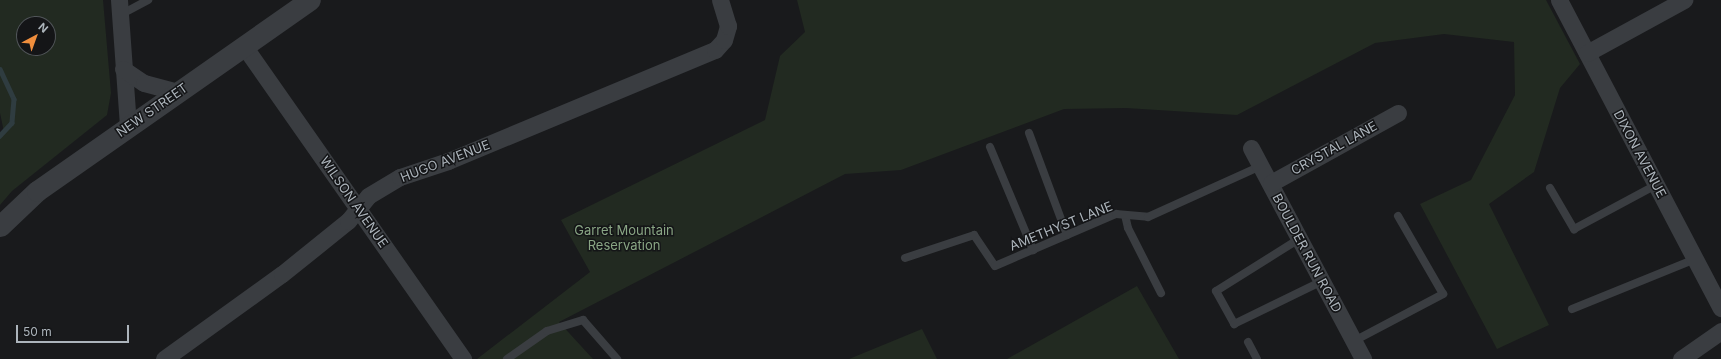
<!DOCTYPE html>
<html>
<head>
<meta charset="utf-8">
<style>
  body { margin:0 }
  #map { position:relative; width:1721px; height:359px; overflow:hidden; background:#191a1c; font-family:Inter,sans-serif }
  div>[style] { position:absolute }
  .green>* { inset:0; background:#222a21 }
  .stream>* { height:4.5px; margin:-2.25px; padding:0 2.25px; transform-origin:2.25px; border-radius:2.25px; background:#2f3c40 }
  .service>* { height:8px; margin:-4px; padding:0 4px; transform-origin:4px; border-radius:4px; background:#3a3d41 }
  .minor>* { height:17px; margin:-8.5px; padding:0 8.5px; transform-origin:8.5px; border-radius:8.5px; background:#3a3d41 }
  .tertiary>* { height:21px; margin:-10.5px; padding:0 10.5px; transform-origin:10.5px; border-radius:10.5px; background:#3a3d41 }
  span { translate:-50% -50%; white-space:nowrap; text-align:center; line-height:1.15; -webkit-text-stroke:3px #141517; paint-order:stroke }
  .street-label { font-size:13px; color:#acb4bb }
  .park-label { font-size:13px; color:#89a584 }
  .north { position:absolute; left:16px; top:16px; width:40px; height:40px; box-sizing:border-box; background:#141517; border:1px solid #515559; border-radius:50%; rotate:41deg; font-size:11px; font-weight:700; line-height:16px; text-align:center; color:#acb4bb }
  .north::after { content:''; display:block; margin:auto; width:14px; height:18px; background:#f08e3d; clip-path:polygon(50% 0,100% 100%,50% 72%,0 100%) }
  .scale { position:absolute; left:16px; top:325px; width:113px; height:18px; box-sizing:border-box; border:2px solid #acb4bb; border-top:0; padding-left:5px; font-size:12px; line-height:14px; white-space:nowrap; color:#acb4bb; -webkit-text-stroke:3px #141517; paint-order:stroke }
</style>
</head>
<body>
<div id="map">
  <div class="green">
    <i style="clip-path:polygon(evenodd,0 0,103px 0,111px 93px,107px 115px,12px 191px,0 205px,0 136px,4px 132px,0 113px,0 0,24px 24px,48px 24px,48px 48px,24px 48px,24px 24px)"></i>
    <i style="clip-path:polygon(797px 0,1546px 0,1580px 64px,1560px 88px,1534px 172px,1489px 204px,1549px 325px,1497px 349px,1420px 204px,1471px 180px,1515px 95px,1514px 42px,1444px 34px,1375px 43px,1237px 115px,1126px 108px,1064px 109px,901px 170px,845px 174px,559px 322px,593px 359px,477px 359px,590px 272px,561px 220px,765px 120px,780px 56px,805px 32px)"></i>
    <i style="clip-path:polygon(1137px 286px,1179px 359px,1007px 359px)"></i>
    <i style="clip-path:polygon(922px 329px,937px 359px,849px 359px)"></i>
  </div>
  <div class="stream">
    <i style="left:0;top:69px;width:33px;rotate:65deg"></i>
    <i style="left:14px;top:99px;width:24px;rotate:95deg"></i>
    <i style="left:12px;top:123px;width:18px;rotate:133deg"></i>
  </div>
  <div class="service">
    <i style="left:120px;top:15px;width:32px;rotate:-28deg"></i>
    <i style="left:1029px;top:133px;width:109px;rotate:69.6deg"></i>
    <i style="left:990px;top:147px;width:112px;rotate:67.3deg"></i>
    <i style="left:1550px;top:188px;width:48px;rotate:59.7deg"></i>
    <i style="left:1574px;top:229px;width:93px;rotate:-28.2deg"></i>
    <i style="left:1125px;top:215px;width:13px;rotate:77deg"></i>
    <i style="left:1128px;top:228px;width:73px;rotate:63.1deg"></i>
    <i style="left:1299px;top:239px;width:98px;rotate:147.9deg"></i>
    <i style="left:1216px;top:291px;width:38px;rotate:61deg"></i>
    <i style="left:1234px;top:324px;width:98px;rotate:-26deg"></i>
    <i style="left:905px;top:258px;width:73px;rotate:-18.4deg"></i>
    <i style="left:974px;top:235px;width:37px;rotate:56deg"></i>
    <i style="left:995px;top:266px;width:132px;rotate:-23.3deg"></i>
    <i style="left:1116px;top:214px;width:32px;rotate:5deg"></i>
    <i style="left:1148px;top:217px;width:124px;rotate:-24.3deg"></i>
    <i style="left:1572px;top:309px;width:133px;rotate:-22.1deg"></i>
    <i style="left:1354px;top:341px;width:101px;rotate:-27.8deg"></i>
    <i style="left:1443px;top:294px;width:90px;rotate:-120deg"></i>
    <i style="left:1248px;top:342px;width:19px;rotate:62deg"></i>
    <i style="left:507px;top:359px;width:49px;rotate:-35deg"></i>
    <i style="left:547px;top:331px;width:38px;rotate:-17deg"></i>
    <i style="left:583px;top:320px;width:52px;rotate:48.9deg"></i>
  </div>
  <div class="minor">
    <i style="left:119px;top:0;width:127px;rotate:85.9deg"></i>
    <i style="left:1559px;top:0;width:348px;rotate:62.3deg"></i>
    <i style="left:244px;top:46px;width:382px;rotate:55deg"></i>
    <i style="left:1587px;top:53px;width:111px;rotate:-28.7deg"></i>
    <i style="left:123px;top:69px;width:25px;rotate:34deg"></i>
    <i style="left:144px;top:83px;width:35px;rotate:15deg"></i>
    <i style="left:1251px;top:148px;width:239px;rotate:62deg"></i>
    <i style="left:1271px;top:183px;width:145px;rotate:-28.9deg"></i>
    <i style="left:164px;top:359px;width:145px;rotate:-35.8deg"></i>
    <i style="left:282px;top:274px;width:85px;rotate:-38.8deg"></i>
    <i style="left:348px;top:221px;width:32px;rotate:-51deg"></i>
    <i style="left:368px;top:196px;width:37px;rotate:-31deg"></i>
    <i style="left:400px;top:177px;width:51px;rotate:-18.4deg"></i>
    <i style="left:448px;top:161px;width:289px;rotate:-22.6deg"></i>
    <i style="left:715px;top:50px;width:13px;rotate:-48deg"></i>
    <i style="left:724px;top:40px;width:15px;rotate:-74deg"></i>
    <i style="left:728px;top:26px;width:27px;rotate:-107deg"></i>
    <i style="left:1681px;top:359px;width:49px;rotate:-35deg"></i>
  </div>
  <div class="tertiary">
    <i style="left:0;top:226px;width:51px;rotate:-43.4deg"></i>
    <i style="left:37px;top:191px;width:333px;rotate:-35deg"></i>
  </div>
  <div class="street-label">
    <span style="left:152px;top:110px;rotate:-35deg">NEW STREET</span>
    <span style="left:1334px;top:148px;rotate:-29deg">CRYSTAL LANE</span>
    <span style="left:1640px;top:154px;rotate:62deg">DIXON AVENUE</span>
    <span style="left:445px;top:161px;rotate:-21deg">HUGO AVENUE</span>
    <span style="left:354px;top:202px;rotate:55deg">WILSON AVENUE</span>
    <span style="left:1061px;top:226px;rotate:-22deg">AMETHYST LANE</span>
    <span style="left:1307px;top:253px;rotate:62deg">BOULDER RUN ROAD</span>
  </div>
  <div class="park-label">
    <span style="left:624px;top:238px">Garret Mountain<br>Reservation</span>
  </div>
  <div class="north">N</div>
  <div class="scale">50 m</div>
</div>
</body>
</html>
